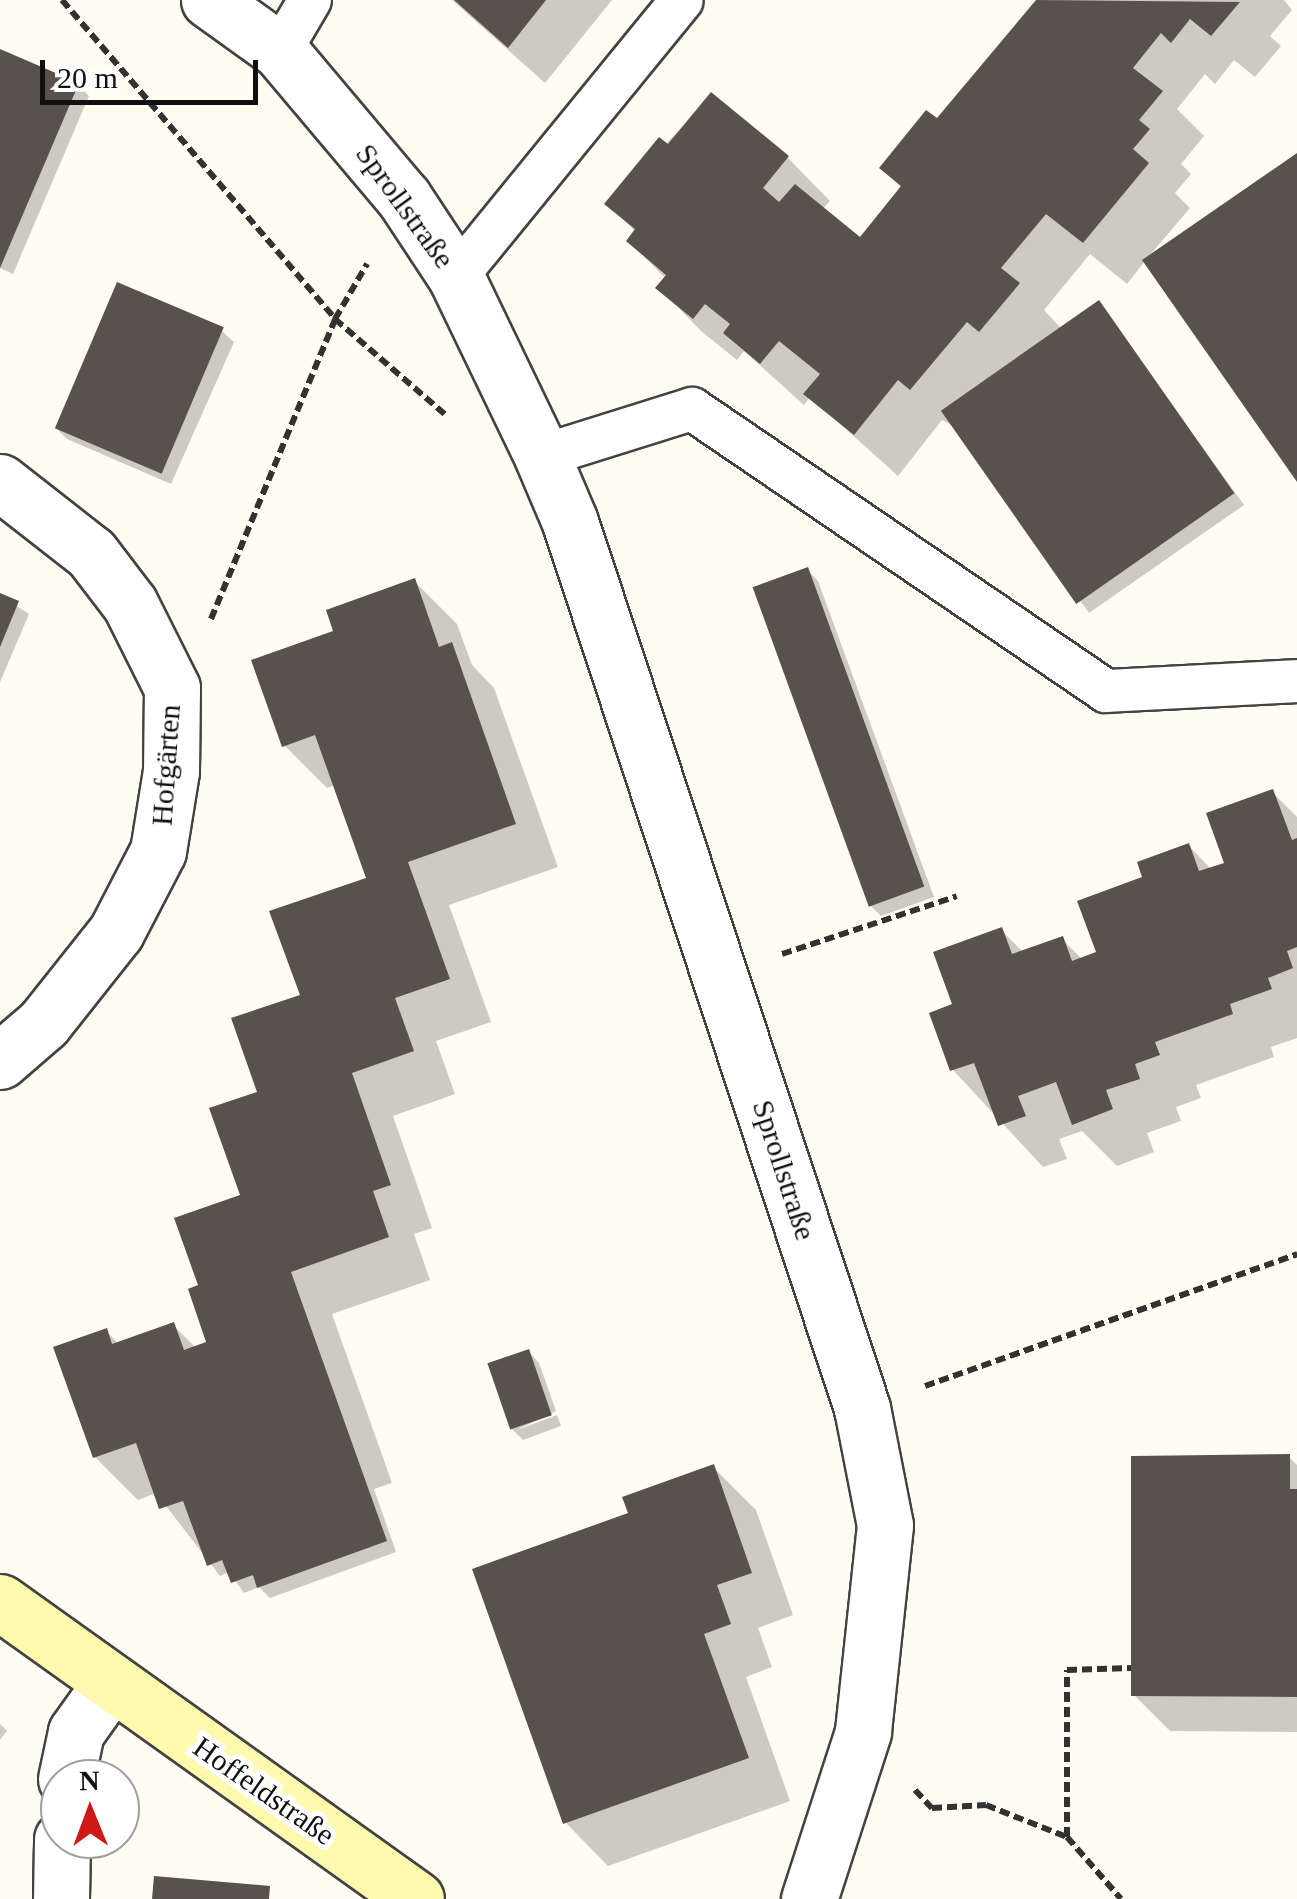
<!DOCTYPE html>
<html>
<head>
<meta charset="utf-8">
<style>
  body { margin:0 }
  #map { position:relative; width:1297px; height:1899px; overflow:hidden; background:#fffdf2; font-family:"Times New Roman",serif }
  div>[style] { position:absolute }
  .shadow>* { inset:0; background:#0003 }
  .building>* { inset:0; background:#59514b; transform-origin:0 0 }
  .path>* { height:6px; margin-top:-3px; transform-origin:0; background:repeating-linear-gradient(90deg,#323232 0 10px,transparent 0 15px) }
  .roads { filter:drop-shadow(2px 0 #434343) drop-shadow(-2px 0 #434343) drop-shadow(0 2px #434343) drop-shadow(0 -2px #434343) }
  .lane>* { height:42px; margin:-21px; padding:0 21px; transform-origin:21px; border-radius:21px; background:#fff }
  .street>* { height:55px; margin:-27.5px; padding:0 27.5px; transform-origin:27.5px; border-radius:27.5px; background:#fff }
  .secondary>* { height:55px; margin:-27.5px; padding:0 27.5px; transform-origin:27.5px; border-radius:27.5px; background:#fffaad }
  span { translate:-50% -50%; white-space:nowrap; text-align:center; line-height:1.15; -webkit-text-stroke:10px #fff; paint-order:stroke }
  .street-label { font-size:30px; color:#101010 }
  .north { position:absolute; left:40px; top:1759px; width:100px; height:100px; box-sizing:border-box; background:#fff; border:2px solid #9f9f9f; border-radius:50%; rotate:359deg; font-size:28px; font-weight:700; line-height:40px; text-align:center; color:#101010 }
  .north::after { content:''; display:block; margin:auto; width:35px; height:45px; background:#ce1919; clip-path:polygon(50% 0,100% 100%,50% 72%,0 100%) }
  .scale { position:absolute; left:40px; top:60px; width:218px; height:45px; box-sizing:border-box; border:5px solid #101010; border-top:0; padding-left:12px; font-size:30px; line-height:35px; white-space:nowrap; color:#101010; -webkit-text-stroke:8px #fff; paint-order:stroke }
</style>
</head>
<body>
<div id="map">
  <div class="shadow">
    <i style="clip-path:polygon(452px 0,612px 0,545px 83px)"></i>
    <i style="clip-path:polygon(1039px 0,1284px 0,1292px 10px,1270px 36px,1281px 46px,1255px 77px,1234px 60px,1215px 84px,1205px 74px,1177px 109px,1204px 136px,1181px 164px,1191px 174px,1175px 193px,1190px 208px,1150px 255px,1297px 156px,1297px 478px,1145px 261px,1127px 284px,1090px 254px,1044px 310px,1062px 329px,1099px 303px,1244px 505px,1089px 613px,957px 428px,942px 420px,898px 476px,810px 397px,804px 405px,744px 351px,737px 360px,701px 331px,659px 288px,666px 279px,629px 241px,636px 232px,608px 204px,712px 96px,788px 158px,830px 201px,822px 210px,860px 241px,902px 188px,882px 168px,937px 122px)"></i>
    <i style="clip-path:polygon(0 52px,78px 85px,89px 96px,13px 274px,0 268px)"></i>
    <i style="clip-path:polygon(222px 331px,234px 342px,171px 484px,67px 439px,56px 428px)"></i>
    <i style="clip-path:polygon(807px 570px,818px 581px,934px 897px,881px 916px,870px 905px)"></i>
    <i style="clip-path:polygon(414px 581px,457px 624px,472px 665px,494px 688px,558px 867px,449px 905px,491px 1022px,436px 1041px,455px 1094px,393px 1116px,432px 1228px,414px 1234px,430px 1280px,332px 1314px,392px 1483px,374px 1489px,396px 1552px,270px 1598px,259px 1587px,244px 1593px,229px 1572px,220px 1576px,156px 1493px,138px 1500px,95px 1457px,106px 1331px,119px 1344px,173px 1325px,196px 1348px,209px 1344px,201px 1287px,243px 1196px,260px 1093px,303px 997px,369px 879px,336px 785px,327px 788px,284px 745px,337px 632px)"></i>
    <i style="clip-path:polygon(0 595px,29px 614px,0 682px)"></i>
    <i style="clip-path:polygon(1272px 792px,1297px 817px,1297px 1038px,1271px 1047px,1274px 1057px,1196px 1085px,1201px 1098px,1176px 1107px,1181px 1121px,1147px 1133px,1154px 1152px,1117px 1166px,1082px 1131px,1059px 1139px,1067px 1159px,1043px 1167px,953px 1070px,955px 1006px,1001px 930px,1023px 952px,1062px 939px,1083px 960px,1099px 954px,1145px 879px,1188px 845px,1212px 870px,1227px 864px)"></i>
    <i style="clip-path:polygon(528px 1351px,539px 1363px,556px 1411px,515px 1431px,557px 1415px,561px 1426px,523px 1440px,512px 1429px)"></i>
    <i style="clip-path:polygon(1289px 1457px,1297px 1465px,1297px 1732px,1170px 1731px,1134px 1695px)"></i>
    <i style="clip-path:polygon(713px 1467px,756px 1510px,793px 1615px,758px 1628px,772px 1667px,746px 1677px,790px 1801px,608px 1866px,566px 1823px,631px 1514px)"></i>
    <i style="clip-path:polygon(0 1724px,7px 1731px,0 1740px)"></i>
  </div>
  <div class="building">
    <i style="clip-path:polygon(454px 0,546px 0,508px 48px)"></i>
    <i style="clip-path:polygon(1036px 0,1240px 2px,1211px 36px,1190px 19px,1171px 43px,1161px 33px,1133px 68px,1163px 91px,1139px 120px,1150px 129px,1133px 149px,1149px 163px,1083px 243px,1046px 214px,1001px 268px,1020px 283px,979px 332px,967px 322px,910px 390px,898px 380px,854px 435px,803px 394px,820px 374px,779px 341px,760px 364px,723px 333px,730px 324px,705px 304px,693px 319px,655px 288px,666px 275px,626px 241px,635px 229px,604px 204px,659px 137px,668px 144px,711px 92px,789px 156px,763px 188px,779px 202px,795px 184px,860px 237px,901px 186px,879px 168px,926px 110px,937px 118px)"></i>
    <i style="clip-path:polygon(0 49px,79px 83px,0 268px)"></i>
    <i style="clip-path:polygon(1297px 153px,1297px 482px,1142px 260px)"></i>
    <i style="left:117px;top:282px;width:116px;height:159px;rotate:23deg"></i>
    <i style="left:1099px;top:300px;width:236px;height:193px;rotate:55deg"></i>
    <i style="left:808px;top:567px;width:340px;height:59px;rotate:70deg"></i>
    <i style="clip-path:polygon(415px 578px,439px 647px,452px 642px,516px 824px,408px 862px,450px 979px,395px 998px,414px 1051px,352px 1073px,391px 1185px,373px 1191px,389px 1237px,291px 1272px,387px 1541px,257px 1588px,253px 1575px,231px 1583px,222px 1560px,207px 1566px,183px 1501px,159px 1509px,136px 1443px,93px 1458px,53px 1347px,107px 1328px,112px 1344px,174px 1322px,184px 1350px,206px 1342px,188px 1289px,198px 1285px,174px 1218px,240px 1195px,209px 1108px,257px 1092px,231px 1018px,300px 995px,269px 911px,366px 878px,315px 735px,282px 747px,251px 660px,333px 631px,326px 610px)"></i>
    <i style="clip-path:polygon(0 593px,19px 601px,0 647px)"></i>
    <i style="clip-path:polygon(1273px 789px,1292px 840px,1297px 838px,1297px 947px,1287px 951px,1293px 968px,1268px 978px,1272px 989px,1230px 1004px,1233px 1014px,1155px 1042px,1160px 1055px,1135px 1064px,1140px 1079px,1106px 1090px,1113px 1109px,1072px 1125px,1056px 1082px,1018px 1096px,1026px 1116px,998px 1126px,974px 1063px,950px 1071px,929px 1013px,952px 1004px,933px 952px,1002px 927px,1012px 954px,1063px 936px,1072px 961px,1096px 952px,1077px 901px,1142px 877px,1137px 862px,1189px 843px,1199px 871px,1224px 863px,1206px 813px)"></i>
    <i style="left:529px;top:1349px;width:70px;height:44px;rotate:71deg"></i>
    <i style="clip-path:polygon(1290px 1454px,1290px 1489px,1297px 1489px,1297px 1697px,1131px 1696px,1131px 1456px)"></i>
    <i style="clip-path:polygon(714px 1464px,752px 1573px,717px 1585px,731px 1624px,704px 1634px,749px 1758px,563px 1824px,472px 1569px,628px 1513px,622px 1497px)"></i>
    <i style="clip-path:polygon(154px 1876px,270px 1886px,269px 1899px,152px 1899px)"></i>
  </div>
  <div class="path">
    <i style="left:62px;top:0;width:420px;rotate:49.4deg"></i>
    <i style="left:335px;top:319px;width:148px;rotate:40.9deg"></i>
    <i style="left:211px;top:619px;width:325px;rotate:-67.5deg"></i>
    <i style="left:335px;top:319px;width:64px;rotate:-59.8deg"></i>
    <i style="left:782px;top:954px;width:184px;rotate:-18.3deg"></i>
    <i style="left:925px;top:1386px;width:395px;rotate:-19.5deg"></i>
    <i style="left:915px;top:1790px;width:25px;rotate:47deg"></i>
    <i style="left:932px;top:1808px;width:54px;rotate:-3.2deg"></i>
    <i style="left:986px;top:1805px;width:87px;rotate:21.6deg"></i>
    <i style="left:1067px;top:1837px;width:82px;rotate:48.9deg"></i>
    <i style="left:1067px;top:1837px;width:167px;rotate:-90deg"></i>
    <i style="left:1067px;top:1670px;width:64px;rotate:-1.8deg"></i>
  </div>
  <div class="roads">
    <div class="lane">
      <i style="left:280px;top:51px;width:59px;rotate:-59.5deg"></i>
      <i style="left:456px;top:277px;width:357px;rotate:-50.8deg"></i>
      <i style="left:542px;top:456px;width:157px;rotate:-17.4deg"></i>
      <i style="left:692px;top:409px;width:501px;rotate:34.26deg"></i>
      <i style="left:1106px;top:691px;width:191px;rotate:-3deg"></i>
    </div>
    <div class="street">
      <i style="left:209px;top:0;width:87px;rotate:35.7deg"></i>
      <i style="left:280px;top:51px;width:192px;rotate:49.9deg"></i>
      <i style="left:404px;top:198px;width:95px;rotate:56.6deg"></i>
      <i style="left:456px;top:277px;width:199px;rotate:64.3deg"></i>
      <i style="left:542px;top:456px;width:72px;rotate:67deg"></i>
      <i style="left:570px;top:522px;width:933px;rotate:71.76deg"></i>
      <i style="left:862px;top:1408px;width:119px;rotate:78.9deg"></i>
      <i style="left:885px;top:1525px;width:208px;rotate:96.1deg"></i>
      <i style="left:863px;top:1732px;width:176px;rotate:107.9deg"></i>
      <i style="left:0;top:482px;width:115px;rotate:38deg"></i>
      <i style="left:91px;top:553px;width:64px;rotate:52.6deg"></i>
      <i style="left:130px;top:604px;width:94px;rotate:63.4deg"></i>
      <i style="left:172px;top:688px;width:83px;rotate:90.7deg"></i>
      <i style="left:171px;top:771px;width:81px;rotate:99.2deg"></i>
      <i style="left:158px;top:851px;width:91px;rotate:117.4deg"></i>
      <i style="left:116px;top:932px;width:116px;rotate:128.4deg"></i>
      <i style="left:44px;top:1023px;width:58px;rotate:139.2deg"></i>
      <i style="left:66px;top:1779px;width:48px;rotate:-78deg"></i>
      <i style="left:76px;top:1732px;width:60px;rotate:-54.5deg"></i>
      <i style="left:61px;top:1899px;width:60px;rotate:-89deg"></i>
    </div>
    <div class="secondary">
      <i style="left:0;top:1602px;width:511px;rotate:35.52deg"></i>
    </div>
  </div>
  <div class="street-label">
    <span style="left:405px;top:206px;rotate:54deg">Sprollstraße</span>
    <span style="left:166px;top:765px;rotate:-86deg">Hofgärten</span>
    <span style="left:784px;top:1170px;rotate:72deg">Sprollstraße</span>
    <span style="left:264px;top:1791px;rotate:35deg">Hoffeldstraße</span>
  </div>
  <div class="north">N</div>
  <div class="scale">20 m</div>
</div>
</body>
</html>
